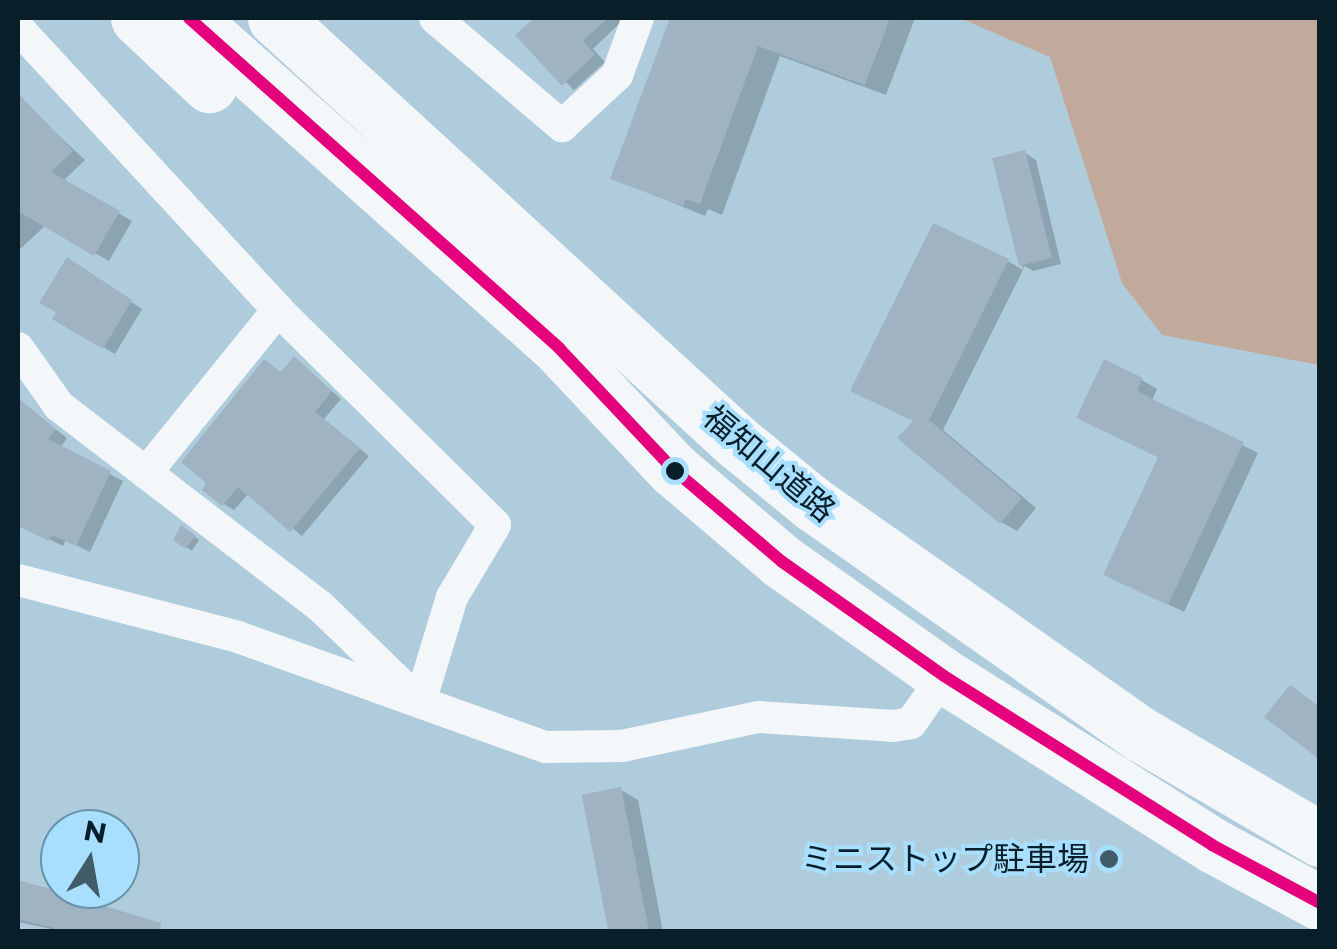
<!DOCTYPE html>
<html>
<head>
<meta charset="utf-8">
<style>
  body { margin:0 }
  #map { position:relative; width:1337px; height:949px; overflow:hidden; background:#afccdd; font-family:Montserrat,"Noto Sans JP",sans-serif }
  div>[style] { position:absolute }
  .green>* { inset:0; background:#c1aa9b }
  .shadow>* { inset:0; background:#0003; transform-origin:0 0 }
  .building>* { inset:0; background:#9fb3c3; transform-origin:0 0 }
  .street>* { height:32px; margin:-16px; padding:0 16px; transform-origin:16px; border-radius:16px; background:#f3f7fa }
  .highway>* { height:55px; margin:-27.5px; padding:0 27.5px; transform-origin:27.5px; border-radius:27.5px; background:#f3f7fa }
  .bus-1>* { height:12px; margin:-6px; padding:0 6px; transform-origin:6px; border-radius:6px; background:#e5007d }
  .dots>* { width:28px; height:28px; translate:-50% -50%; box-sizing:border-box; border:5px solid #a8dffe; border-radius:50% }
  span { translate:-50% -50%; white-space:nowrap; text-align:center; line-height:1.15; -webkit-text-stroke:8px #a8dffe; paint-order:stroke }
  .street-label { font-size:32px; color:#081e29 }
  .poi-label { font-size:32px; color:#081e29 }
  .right { translate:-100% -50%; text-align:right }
  .frame { position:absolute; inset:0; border:20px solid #081e29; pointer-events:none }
  .north { position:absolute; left:40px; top:809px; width:100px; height:100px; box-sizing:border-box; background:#a8dffe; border:2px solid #6892a9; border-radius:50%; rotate:11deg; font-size:28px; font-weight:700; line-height:40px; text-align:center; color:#081e29 }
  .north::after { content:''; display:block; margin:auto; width:35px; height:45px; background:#425b68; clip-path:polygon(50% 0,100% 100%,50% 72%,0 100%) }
</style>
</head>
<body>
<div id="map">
  <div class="green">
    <i style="clip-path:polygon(960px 18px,1319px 18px,1319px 365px,1162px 335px,1122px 283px,1050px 57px)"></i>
  </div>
  <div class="shadow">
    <i style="clip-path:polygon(537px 18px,625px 18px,593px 49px,605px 62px,574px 90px,518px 35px)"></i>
    <i style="clip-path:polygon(673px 18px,915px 18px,886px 95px,780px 56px,722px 215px,708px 209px,705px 216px,613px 178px)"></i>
    <i style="clip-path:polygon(29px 108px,85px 160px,63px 181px,132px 221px,109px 261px,46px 225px,18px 251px,18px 119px)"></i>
    <i style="clip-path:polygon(1025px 153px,1036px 160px,1061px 264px,1033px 271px,1025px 266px,1023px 269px,995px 161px)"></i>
    <i style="clip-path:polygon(68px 260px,142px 309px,115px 354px,55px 318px)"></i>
    <i style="clip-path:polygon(1008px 261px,1023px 270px,943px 430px,1036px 508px,1017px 531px,1001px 522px,916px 422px)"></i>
    <i style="clip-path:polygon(295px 359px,341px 399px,324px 419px,369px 456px,302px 536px,249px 493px,234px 510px,224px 504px,282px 374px)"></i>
    <i style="clip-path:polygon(1142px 380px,1157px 389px,1152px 400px,1258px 453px,1184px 612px,1122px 582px,1160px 458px,1095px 426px)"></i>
    <i style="clip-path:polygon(18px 400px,67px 438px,60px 448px,123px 481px,90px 552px,66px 540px,63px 546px,18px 524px)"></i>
    <i style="left:182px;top:528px;width:21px;height:13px;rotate:35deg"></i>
    <i style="clip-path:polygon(621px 790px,638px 800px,663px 932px,611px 932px)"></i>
    <i style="clip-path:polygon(18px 881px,47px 888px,144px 921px,56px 930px,18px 922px)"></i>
  </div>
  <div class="building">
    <i style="clip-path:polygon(534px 18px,608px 18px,583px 41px,595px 54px,562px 86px,515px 35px)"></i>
    <i style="clip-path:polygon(670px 18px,890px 18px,865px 85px,758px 46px,700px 204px,686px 199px,683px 206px,610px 179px)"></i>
    <i style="clip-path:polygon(18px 93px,73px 151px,51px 172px,120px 211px,94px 256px,18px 211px)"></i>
    <i style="left:1025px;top:150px;width:111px;height:34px;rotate:76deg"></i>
    <i style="clip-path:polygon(933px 223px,1009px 259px,929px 420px,1022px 498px,1000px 524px,897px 438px,913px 421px,850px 391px)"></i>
    <i style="clip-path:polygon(67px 257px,132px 300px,103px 349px,52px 319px,56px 312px,39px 303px)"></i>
    <i style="clip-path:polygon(294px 356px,332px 391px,315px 412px,360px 448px,290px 532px,238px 487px,222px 506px,202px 490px,206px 483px,181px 462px,264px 359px,281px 372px)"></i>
    <i style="clip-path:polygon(1104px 359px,1143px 378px,1137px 390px,1152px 399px,1244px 442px,1168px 605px,1103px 575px,1158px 457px,1076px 418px)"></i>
    <i style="clip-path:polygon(18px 398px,56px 429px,48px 439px,111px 471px,76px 546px,52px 535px,49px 541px,18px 526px)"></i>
    <i style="clip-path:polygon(181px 525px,196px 536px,185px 549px,173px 540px)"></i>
    <i style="clip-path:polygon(1290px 685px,1320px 707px,1320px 760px,1264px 717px)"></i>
    <i style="left:621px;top:787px;width:148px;height:40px;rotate:79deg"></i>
    <i style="clip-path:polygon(18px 880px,161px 923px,160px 932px,53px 932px,54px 928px,18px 919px)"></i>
  </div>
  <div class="street">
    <i style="left:435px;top:18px;width:167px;rotate:40.4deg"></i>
    <i style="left:562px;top:126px;width:75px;rotate:-42.8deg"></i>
    <i style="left:617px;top:75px;width:61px;rotate:-69.8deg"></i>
    <i style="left:18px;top:28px;width:384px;rotate:47.3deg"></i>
    <i style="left:278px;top:310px;width:305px;rotate:44.7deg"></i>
    <i style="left:495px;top:525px;width:84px;rotate:120.8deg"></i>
    <i style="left:452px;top:597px;width:110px;rotate:106.9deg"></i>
    <i style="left:18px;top:348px;width:71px;rotate:54.7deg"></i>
    <i style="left:59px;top:406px;width:329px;rotate:37.5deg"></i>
    <i style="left:320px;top:606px;width:124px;rotate:44deg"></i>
    <i style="left:146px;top:473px;width:210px;rotate:-51deg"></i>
    <i style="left:18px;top:580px;width:227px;rotate:14.5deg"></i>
    <i style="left:238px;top:637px;width:327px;rotate:19.7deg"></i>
    <i style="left:546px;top:747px;width:76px;rotate:-0.8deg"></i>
    <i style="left:622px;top:746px;width:140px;rotate:-12deg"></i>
    <i style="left:759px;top:717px;width:134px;rotate:3.8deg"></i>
    <i style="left:893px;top:726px;width:18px;rotate:-9deg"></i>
    <i style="left:911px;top:723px;width:57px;rotate:-54.9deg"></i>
  </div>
  <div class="highway">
    <i style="left:138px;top:18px;width:98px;rotate:43.3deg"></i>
    <i style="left:189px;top:18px;width:496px;rotate:41.7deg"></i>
    <i style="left:559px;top:348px;width:166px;rotate:46.7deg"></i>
    <i style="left:673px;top:469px;width:142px;rotate:40.4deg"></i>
    <i style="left:781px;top:561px;width:199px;rotate:35.2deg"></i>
    <i style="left:944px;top:676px;width:317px;rotate:32.2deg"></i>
    <i style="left:1212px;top:845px;width:123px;rotate:28.2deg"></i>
    <i style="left:275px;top:18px;width:627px;rotate:42.54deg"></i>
    <i style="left:737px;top:442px;width:98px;rotate:39.2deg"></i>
    <i style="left:813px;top:504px;width:402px;rotate:35.1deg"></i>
    <i style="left:1142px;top:735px;width:206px;rotate:30.3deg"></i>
  </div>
  <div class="bus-1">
    <i style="left:189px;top:18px;width:496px;rotate:41.7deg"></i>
    <i style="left:559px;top:348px;width:166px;rotate:46.7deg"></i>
    <i style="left:673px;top:469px;width:142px;rotate:40.4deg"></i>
    <i style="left:781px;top:561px;width:199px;rotate:35.2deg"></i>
    <i style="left:944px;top:676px;width:317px;rotate:32.2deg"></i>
    <i style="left:1212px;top:845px;width:123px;rotate:28.2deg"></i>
  </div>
  <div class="dots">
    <i style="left:675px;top:471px;background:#081e29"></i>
    <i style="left:1109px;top:859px;background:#425b68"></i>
  </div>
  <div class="street-label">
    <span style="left:769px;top:464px;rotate:40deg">福知山道路</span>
  </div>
  <div class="poi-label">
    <span class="right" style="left:1089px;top:859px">ミニストップ駐車場</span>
  </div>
  <div class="frame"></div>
  <div class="north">N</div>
</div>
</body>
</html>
